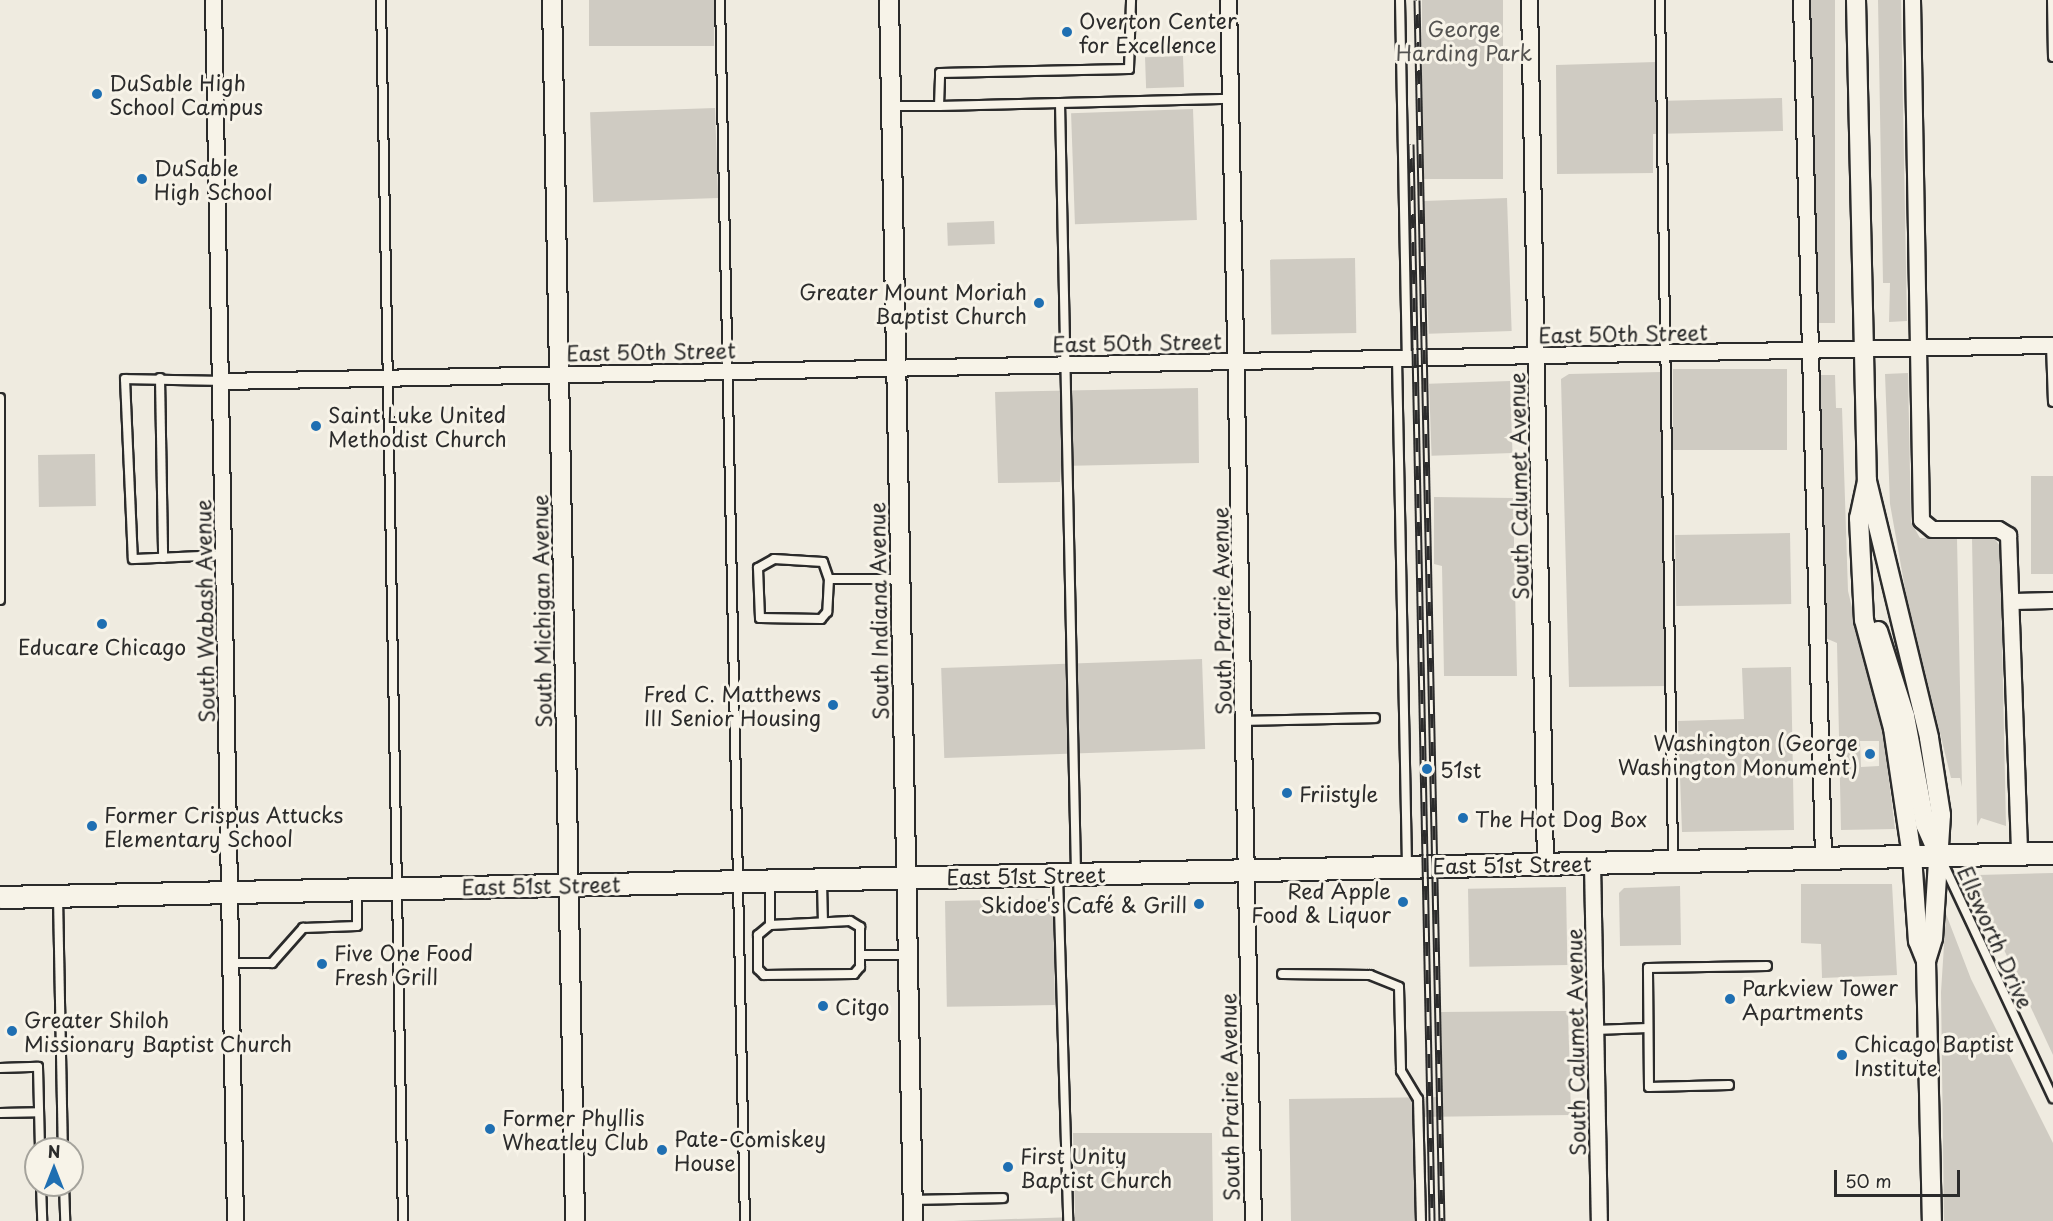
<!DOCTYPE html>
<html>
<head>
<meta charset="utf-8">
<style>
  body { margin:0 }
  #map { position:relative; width:2053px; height:1221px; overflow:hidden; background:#efebe0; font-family:"Playpen Sans",sans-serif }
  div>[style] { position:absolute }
  .green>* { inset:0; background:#cfcbc2; transform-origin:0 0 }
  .roads { filter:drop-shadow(2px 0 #2b2b2b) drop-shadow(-2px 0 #2b2b2b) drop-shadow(0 2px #2b2b2b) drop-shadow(0 -2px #2b2b2b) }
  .service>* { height:8px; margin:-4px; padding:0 4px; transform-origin:4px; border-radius:4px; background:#f7f3e8 }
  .minor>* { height:15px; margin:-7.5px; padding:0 7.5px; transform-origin:7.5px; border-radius:7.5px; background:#f7f3e8 }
  .tertiary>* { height:18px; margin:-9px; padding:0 9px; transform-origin:9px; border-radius:9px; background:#f7f3e8 }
  .secondary>* { height:21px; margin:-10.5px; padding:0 10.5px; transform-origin:10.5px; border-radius:10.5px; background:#f7f3e8 }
  .rail>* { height:7px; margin-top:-3.5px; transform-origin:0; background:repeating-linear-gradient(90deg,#f7f3e8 0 14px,#2b2b2b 0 28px); box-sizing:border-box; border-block:2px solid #2b2b2b }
  .dots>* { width:16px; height:16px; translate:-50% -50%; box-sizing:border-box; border:3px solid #f7f3e8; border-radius:50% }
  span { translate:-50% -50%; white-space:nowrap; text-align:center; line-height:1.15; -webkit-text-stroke:6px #f7f3e8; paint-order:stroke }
  .poi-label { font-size:21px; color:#2b2b2b }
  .left { translate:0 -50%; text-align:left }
  .right { translate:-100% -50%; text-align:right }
  .park-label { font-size:21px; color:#545351 }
  .street-label { font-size:21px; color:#2b2b2b }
  .north { position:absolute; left:24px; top:1137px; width:60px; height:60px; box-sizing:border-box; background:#f7f3e8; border:2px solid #a5a39c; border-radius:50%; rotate:0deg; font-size:16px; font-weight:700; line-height:24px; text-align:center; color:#2b2b2b }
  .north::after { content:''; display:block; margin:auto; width:21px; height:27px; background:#1f6fb2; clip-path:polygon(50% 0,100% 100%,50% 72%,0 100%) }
  .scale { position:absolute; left:1834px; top:1170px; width:126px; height:27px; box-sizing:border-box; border:3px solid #2b2b2b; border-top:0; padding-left:8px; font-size:18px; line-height:21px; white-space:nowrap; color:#2b2b2b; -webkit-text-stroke:4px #f7f3e8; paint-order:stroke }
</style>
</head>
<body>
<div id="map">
  <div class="green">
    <i style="left:589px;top:0;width:125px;height:46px"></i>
    <i style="left:1422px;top:0;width:81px;height:179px"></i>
    <i style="left:1811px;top:0;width:24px;height:323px"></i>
    <i style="clip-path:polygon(1878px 0,1901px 0,1907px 321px,1889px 322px,1890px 283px,1883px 283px)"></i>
    <i style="left:1183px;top:56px;width:31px;height:38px;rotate:88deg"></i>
    <i style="clip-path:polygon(1656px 62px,1657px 101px,1782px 98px,1783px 131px,1653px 134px,1653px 173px,1557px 174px,1556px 65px)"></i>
    <i style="left:715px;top:108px;width:90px;height:125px;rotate:88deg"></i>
    <i style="left:1193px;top:109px;width:111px;height:122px;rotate:88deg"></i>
    <i style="left:1507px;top:198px;width:133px;height:83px;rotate:88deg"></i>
    <i style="left:994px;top:221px;width:23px;height:47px;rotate:88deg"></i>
    <i style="left:1355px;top:258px;width:75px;height:85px;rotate:89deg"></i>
    <i style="left:1787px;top:369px;width:81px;height:114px;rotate:90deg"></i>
    <i style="clip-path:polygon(1661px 372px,1667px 686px,1569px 687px,1561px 379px,1569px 374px)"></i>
    <i style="clip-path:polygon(1908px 373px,1911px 522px,1920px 538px,1957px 538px,1962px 787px,1960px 778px,1951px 778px,1906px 594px,1890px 504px,1885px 374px)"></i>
    <i style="clip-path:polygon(evenodd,1818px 375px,1835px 375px,1836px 408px,1842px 408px,1848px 591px,1884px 740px,1895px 829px,1841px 830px,1837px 643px,1823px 637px,1818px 375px,1860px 741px,1879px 741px,1879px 766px,1861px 767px,1860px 741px)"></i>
    <i style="left:1510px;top:381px;width:72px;height:81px;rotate:88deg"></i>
    <i style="clip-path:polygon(1198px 388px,1199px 463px,1061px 466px,1060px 482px,998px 483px,995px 392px)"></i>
    <i style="left:95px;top:454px;width:52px;height:57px;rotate:89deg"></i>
    <i style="left:2053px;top:476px;width:98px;height:22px;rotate:90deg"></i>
    <i style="clip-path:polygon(1434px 497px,1513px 498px,1517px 676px,1444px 676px,1442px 566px,1434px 564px)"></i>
    <i style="left:1790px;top:533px;width:71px;height:115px;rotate:89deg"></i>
    <i style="clip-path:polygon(1972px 538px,1994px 538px,2000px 546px,2006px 826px,1981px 818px,1977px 826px)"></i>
    <i style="left:1202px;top:659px;width:90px;height:261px;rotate:88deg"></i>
    <i style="clip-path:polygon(1791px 667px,1794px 830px,1682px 832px,1678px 721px,1744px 719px,1742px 668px)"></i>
    <i style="clip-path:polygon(2053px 873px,2053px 1055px,1973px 883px,1978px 875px)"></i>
    <i style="clip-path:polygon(1801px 884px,1892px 884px,1897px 975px,1822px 978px,1821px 944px,1801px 943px)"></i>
    <i style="clip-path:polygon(1680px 886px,1681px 945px,1620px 946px,1619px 893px,1624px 888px)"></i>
    <i style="left:1566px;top:887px;width:78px;height:98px;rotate:89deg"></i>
    <i style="left:1053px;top:899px;width:106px;height:108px;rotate:89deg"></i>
    <i style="clip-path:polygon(1946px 914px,1971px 979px,2053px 1143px,2053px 1221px,1944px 1221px,1941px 992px)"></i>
    <i style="clip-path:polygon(1568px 1011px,1571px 1115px,1419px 1117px,1423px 1221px,1291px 1221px,1289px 1099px,1442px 1097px,1441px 1012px)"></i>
    <i style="clip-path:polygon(1073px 1133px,1212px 1133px,1213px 1221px,953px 1221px,1075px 1217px)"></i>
  </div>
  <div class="roads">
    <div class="service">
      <i style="left:381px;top:0;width:1221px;rotate:88.97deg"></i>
      <i style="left:720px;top:0;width:1221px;rotate:88.83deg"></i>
      <i style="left:1400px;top:0;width:358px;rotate:88.9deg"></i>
      <i style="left:1660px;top:0;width:860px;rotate:89.13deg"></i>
      <i style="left:2052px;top:0;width:57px;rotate:89deg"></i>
      <i style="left:1060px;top:103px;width:770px;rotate:88.81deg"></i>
      <i style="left:892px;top:106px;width:47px"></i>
      <i style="left:939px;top:106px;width:33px;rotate:-88deg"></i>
      <i style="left:940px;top:73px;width:189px;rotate:-1.2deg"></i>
      <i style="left:1129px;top:69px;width:69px;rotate:-88.3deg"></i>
      <i style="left:939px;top:106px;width:292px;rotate:-1.4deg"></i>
      <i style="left:2051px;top:345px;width:57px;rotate:88deg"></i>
      <i style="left:1397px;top:358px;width:508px;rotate:88.87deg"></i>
      <i style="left:160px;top:378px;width:180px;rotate:89deg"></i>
      <i style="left:221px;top:381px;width:96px;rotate:-178.8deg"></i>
      <i style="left:125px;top:379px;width:180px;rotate:87.5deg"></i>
      <i style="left:133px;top:559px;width:91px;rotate:-2.5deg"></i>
      <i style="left:0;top:398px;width:202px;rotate:90deg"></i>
      <i style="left:829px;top:579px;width:33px;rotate:93deg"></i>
      <i style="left:827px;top:612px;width:9px;rotate:131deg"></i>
      <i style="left:821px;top:619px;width:61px;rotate:-179.1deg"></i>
      <i style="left:760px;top:618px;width:50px;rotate:-92.3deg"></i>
      <i style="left:758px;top:568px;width:18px;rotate:-29deg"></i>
      <i style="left:774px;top:559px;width:49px;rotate:3.5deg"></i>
      <i style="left:823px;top:562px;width:18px;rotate:71deg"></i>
      <i style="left:829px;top:579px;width:71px"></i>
      <i style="left:1244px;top:721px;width:131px;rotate:-1.3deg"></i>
      <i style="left:1942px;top:861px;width:262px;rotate:64.9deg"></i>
      <i style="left:1058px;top:875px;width:346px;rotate:88.3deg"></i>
      <i style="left:822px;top:882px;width:40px;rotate:88.6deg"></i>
      <i style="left:58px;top:897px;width:252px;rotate:88.9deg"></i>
      <i style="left:770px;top:925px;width:80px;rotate:-2.9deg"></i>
      <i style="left:850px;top:921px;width:12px;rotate:31deg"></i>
      <i style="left:860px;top:927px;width:40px;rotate:90deg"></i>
      <i style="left:860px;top:967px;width:9px;rotate:131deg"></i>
      <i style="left:854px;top:974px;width:90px;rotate:179.4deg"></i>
      <i style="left:764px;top:975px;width:8px;rotate:-135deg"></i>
      <i style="left:758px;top:969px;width:34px;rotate:-90deg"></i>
      <i style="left:758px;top:935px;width:16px;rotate:-40deg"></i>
      <i style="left:770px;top:925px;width:43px;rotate:-90deg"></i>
      <i style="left:860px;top:955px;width:47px"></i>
      <i style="left:230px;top:963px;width:42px"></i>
      <i style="left:272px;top:963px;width:47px;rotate:-48.5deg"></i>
      <i style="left:303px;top:928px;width:54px;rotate:-2.1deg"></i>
      <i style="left:357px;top:926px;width:36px;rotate:-90deg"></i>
      <i style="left:1282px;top:974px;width:88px;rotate:0.7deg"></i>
      <i style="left:1370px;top:975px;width:31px;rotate:22deg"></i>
      <i style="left:1399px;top:987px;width:84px;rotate:88.6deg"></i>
      <i style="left:1401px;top:1071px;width:33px;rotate:59deg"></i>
      <i style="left:1418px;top:1099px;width:122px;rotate:88.6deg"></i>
      <i style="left:1595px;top:1030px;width:53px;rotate:-2.2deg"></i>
      <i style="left:0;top:1068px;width:38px;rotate:-2deg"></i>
      <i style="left:38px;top:1067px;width:82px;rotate:88.6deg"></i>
      <i style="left:1729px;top:1085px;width:80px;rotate:178.6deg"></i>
      <i style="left:1649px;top:1087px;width:119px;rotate:-90.5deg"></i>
      <i style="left:1648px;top:968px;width:119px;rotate:-1deg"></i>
      <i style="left:0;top:1113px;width:39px;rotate:-1deg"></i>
      <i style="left:41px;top:1185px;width:36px;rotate:88deg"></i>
      <i style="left:64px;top:1185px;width:36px;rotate:88deg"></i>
      <i style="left:914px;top:1200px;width:89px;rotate:-1.3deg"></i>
    </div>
    <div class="minor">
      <i style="left:213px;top:0;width:1221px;rotate:88.97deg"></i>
      <i style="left:1228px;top:0;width:1221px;rotate:88.83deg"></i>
      <i style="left:1529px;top:0;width:864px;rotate:88.94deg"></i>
      <i style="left:1801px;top:0;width:858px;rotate:88.53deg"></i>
      <i style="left:1912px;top:0;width:520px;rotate:89.01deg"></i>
      <i style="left:1921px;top:520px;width:14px;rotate:39deg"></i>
      <i style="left:1932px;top:529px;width:66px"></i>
      <i style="left:1998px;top:529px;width:12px;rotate:31deg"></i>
      <i style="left:2008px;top:535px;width:319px;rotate:88deg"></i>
      <i style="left:222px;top:381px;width:1831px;rotate:-1.13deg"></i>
      <i style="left:2012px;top:601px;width:41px;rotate:-1.4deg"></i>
      <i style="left:1592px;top:863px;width:358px;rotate:88.9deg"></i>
    </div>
    <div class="tertiary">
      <i style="left:552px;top:0;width:1221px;rotate:88.92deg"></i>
      <i style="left:889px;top:0;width:1221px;rotate:88.87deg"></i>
      <i style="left:1856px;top:0;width:481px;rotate:88.7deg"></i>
      <i style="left:1867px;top:481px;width:38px;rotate:102deg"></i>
      <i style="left:1859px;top:518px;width:102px;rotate:87.2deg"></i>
      <i style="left:1864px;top:620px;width:112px;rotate:75deg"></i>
      <i style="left:1893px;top:728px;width:129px;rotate:81.6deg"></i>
      <i style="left:1912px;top:856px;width:85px;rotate:86deg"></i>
      <i style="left:1918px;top:941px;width:22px;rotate:68deg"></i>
      <i style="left:1867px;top:481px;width:264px;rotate:76.4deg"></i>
      <i style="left:1929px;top:738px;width:78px;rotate:81.1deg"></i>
      <i style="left:1941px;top:815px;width:123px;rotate:93.7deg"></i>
      <i style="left:1933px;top:938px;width:24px;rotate:107deg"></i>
      <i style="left:1926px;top:961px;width:260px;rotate:88.7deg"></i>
      <i style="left:1878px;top:631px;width:89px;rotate:72.4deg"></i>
      <i style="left:1905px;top:716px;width:110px;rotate:79.5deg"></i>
      <i style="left:1925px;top:824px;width:34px;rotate:66deg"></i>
    </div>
    <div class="secondary">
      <i style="left:0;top:897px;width:2053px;rotate:-1.23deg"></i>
    </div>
  </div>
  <div class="rail">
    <i style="left:1417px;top:0;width:1221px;rotate:88.83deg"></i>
    <i style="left:1411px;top:144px;width:1077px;rotate:88.88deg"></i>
  </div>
  <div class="dots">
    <i style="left:1067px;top:32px;background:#1f6fb2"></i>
    <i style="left:97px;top:94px;background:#1f6fb2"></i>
    <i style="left:142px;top:179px;background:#1f6fb2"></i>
    <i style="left:1039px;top:303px;background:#1f6fb2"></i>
    <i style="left:316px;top:426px;background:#1f6fb2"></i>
    <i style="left:102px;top:624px;background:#1f6fb2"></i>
    <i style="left:833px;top:705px;background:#1f6fb2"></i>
    <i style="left:1870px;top:754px;background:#1f6fb2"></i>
    <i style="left:1427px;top:769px;background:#1f6fb2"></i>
    <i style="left:1287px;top:793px;background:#1f6fb2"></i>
    <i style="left:1463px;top:818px;background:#1f6fb2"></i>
    <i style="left:92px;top:826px;background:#1f6fb2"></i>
    <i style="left:1403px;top:902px;background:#1f6fb2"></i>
    <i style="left:1199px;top:904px;background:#1f6fb2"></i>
    <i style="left:322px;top:964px;background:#1f6fb2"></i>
    <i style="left:1730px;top:999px;background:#1f6fb2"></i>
    <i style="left:823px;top:1006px;background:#1f6fb2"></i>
    <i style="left:12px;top:1031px;background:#1f6fb2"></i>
    <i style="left:1842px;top:1055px;background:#1f6fb2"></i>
    <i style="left:490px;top:1129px;background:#1f6fb2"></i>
    <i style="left:662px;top:1150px;background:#1f6fb2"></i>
    <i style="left:1008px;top:1167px;background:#1f6fb2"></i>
  </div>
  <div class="poi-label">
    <span class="left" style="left:1079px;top:32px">Overton Center<br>for Excellence</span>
    <span class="left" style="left:109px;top:94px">DuSable High<br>School Campus</span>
    <span class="left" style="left:154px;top:179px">DuSable<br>High School</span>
    <span class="right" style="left:1027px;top:303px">Greater Mount Moriah<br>Baptist Church</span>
    <span class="left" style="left:328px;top:426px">Saint Luke United<br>Methodist Church</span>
    <span style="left:102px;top:646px">Educare Chicago</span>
    <span class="right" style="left:821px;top:705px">Fred C. Matthews<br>III Senior Housing</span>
    <span class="right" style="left:1858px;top:754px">Washington (George<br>Washington Monument)</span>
    <span class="left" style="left:1440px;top:769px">51st</span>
    <span class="left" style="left:1299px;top:793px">Friistyle</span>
    <span class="left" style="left:104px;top:826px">Former Crispus Attucks<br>Elementary School</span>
    <span class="left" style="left:1475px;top:818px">The Hot Dog Box</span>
    <span class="right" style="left:1391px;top:902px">Red Apple<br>Food &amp; Liquor</span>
    <span class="right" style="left:1187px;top:904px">Skidoe's Café &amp; Grill</span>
    <span class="left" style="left:334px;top:964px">Five One Food<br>Fresh Grill</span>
    <span class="left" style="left:1742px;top:999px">Parkview Tower<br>Apartments</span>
    <span class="left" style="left:835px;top:1006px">Citgo</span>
    <span class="left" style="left:24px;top:1031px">Greater Shiloh<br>Missionary Baptist Church</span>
    <span class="left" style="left:1854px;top:1055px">Chicago Baptist<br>Institute</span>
    <span class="left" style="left:502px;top:1129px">Former Phyllis<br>Wheatley Club</span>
    <span class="left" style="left:674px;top:1150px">Pate-Comiskey<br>House</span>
    <span class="left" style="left:1020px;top:1167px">First Unity<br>Baptist Church</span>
  </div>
  <div class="park-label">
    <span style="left:1464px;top:40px">George<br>Harding Park</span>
  </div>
  <div class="street-label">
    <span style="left:1623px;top:333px;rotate:-1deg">East 50th Street</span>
    <span style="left:1137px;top:342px;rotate:-1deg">East 50th Street</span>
    <span style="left:651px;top:351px;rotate:-1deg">East 50th Street</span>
    <span style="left:1518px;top:486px;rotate:-91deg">South Calumet Avenue</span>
    <span style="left:204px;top:611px;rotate:-91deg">South Wabash Avenue</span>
    <span style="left:541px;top:611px;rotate:-91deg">South Michigan Avenue</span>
    <span style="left:878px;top:611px;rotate:-91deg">South Indiana Avenue</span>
    <span style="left:1221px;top:611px;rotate:-91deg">South Prairie Avenue</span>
    <span style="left:1512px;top:864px;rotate:-1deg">East 51st Street</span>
    <span style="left:1026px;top:875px;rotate:-1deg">East 51st Street</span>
    <span style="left:541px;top:885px;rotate:-1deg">East 51st Street</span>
    <span style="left:1996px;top:937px;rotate:66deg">Ellsworth Drive</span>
    <span style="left:1575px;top:1042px;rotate:-91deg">South Calumet Avenue</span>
    <span style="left:1229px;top:1097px;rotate:-91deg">South Prairie Avenue</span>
  </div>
  <div class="north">N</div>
  <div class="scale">50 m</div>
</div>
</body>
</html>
